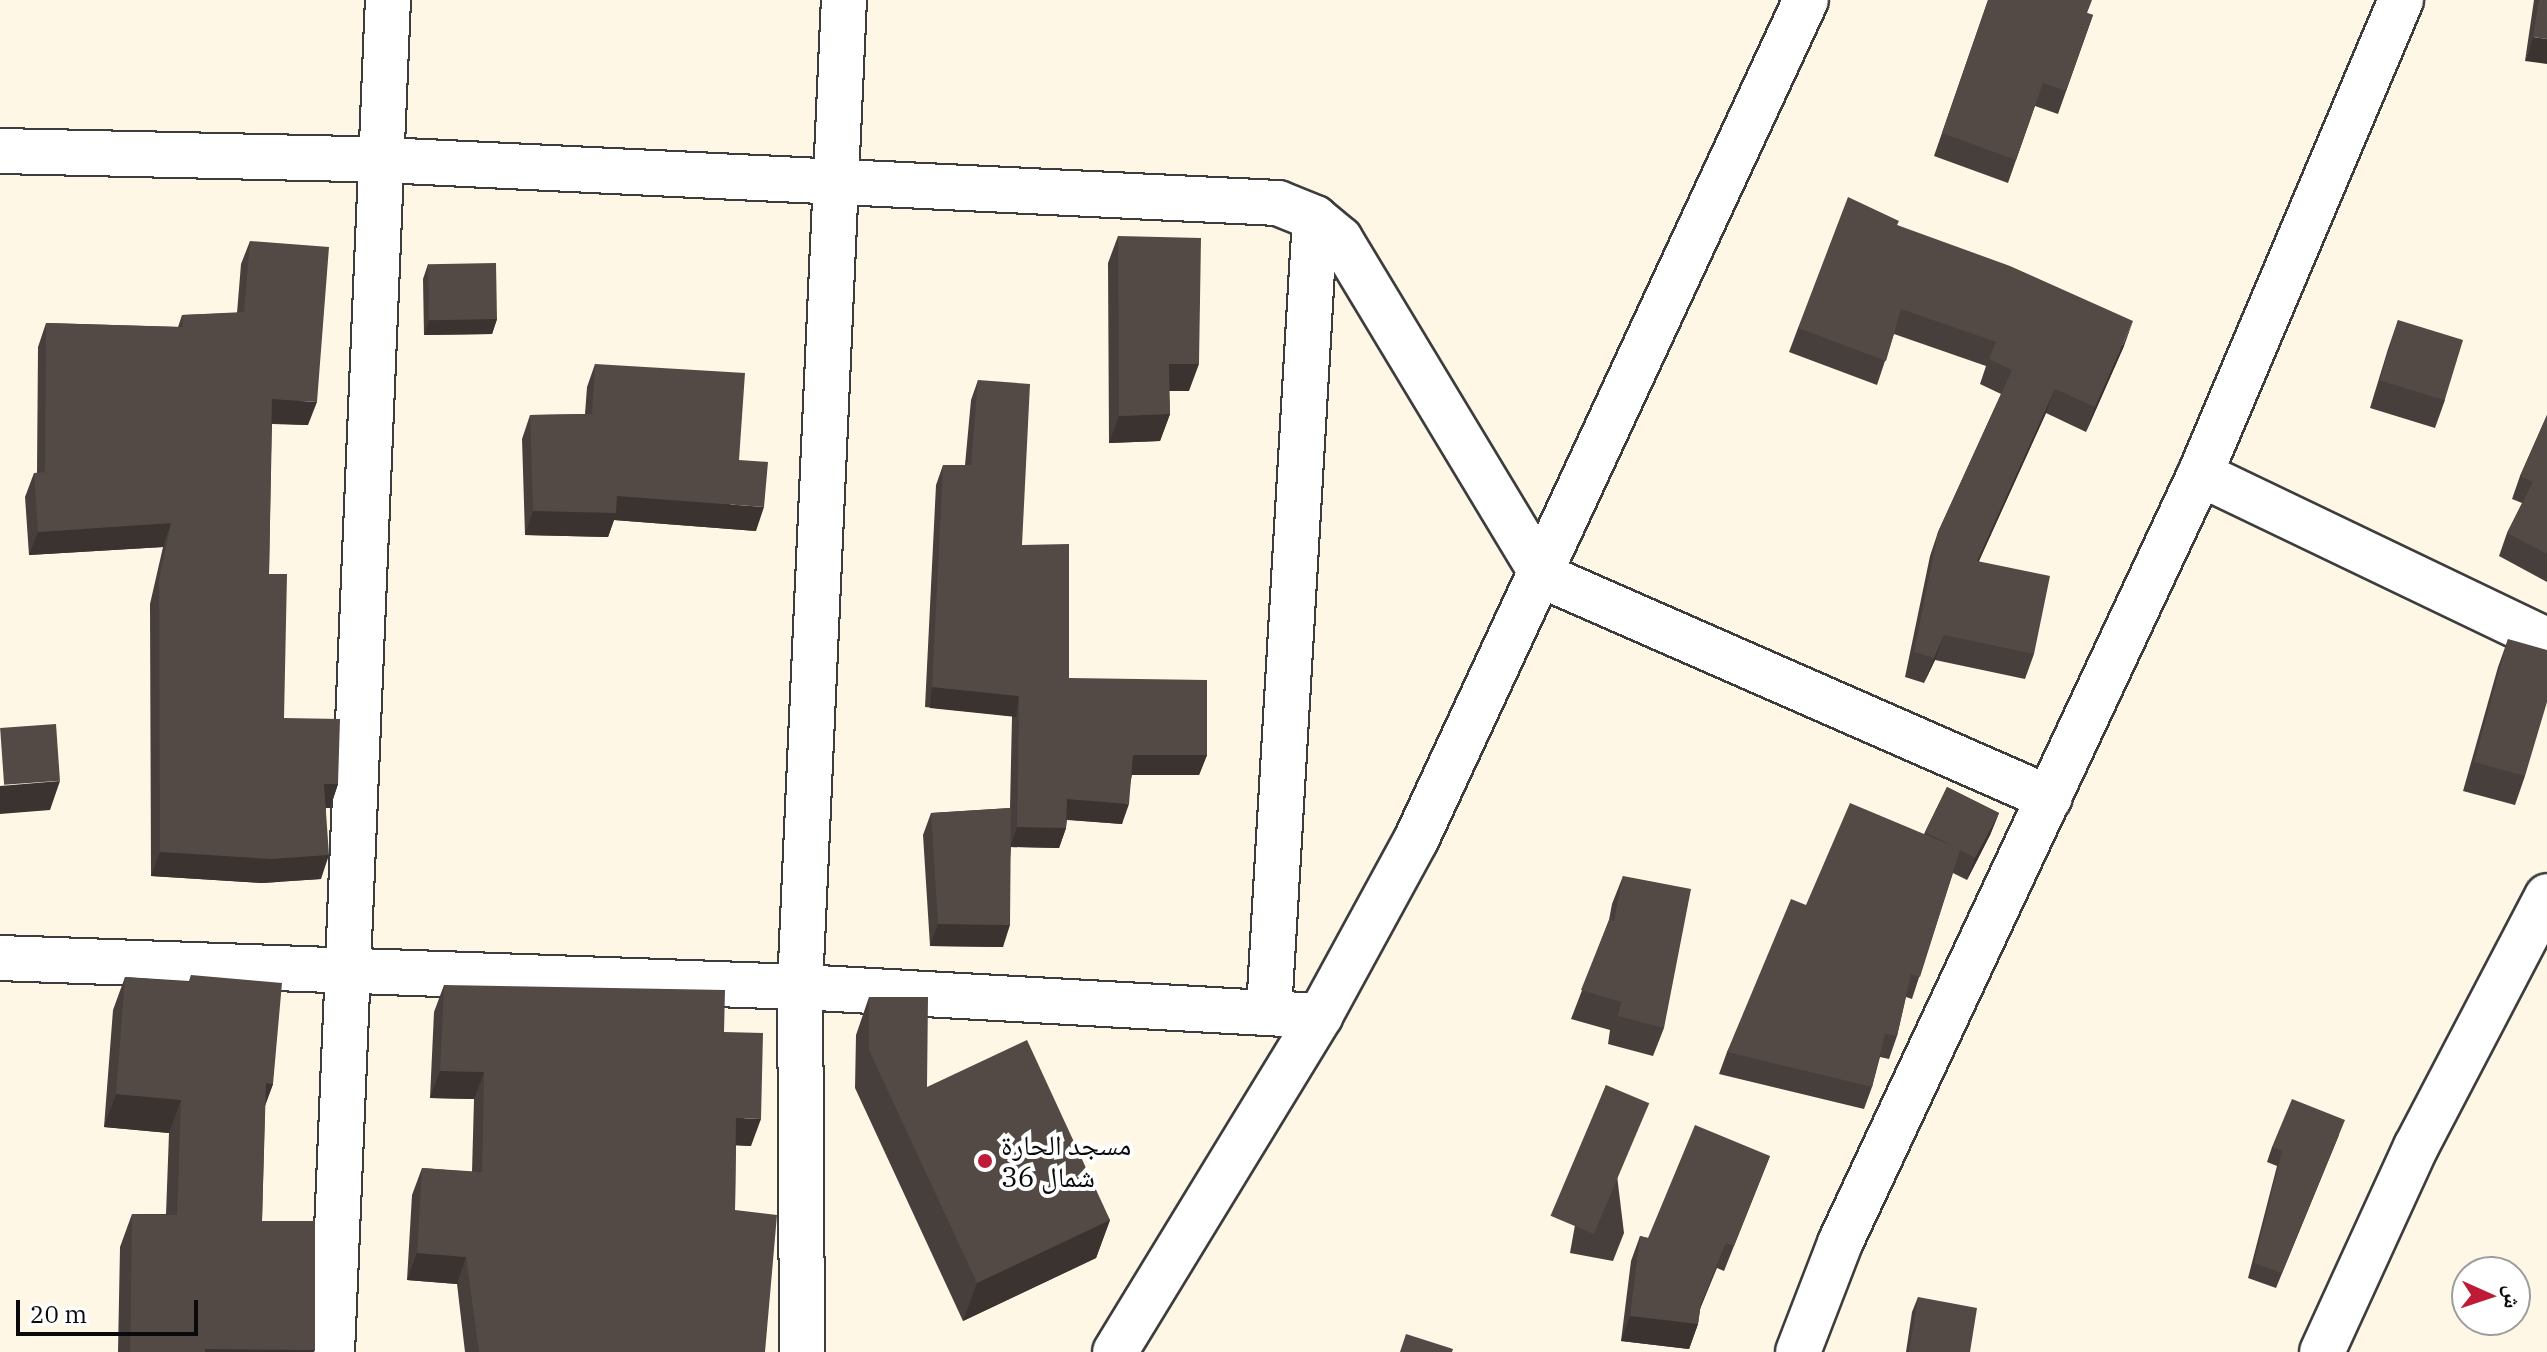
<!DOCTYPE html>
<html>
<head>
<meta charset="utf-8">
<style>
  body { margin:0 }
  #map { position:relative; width:2547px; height:1352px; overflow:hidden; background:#fff7e6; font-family:"IBM Plex Serif","Noto Naskh Arabic",serif }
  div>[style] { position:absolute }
  .roads { filter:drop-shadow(2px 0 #3d3d3d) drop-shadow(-2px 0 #3d3d3d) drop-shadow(0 2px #3d3d3d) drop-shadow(0 -2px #3d3d3d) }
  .minor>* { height:44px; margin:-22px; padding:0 22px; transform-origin:22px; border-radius:22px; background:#fff }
  .wall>* { inset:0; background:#473f3b }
  .shaded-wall>* { inset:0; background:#3a3330; transform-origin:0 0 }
  .building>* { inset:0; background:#534945; transform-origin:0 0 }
  .dots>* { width:22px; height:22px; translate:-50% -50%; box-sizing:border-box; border:4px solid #fff; border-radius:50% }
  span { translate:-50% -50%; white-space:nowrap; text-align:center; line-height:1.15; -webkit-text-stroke:8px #fff; paint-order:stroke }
  .poi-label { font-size:28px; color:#0a0a0a }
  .left { translate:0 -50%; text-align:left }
  .north { position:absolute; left:2451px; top:1256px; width:80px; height:80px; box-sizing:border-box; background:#fff; border:2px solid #9d9d9d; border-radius:50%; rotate:93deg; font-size:22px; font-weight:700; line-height:32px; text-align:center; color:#0a0a0a }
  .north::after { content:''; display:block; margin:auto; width:28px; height:36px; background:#c01b36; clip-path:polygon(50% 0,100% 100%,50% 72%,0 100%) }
  .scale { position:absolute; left:16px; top:1300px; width:182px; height:36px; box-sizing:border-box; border:4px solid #0a0a0a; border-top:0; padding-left:10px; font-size:24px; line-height:28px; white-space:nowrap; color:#0a0a0a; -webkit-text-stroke:6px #fff; paint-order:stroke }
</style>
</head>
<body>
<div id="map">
  <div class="roads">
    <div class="minor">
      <i style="left:0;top:151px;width:383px;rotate:1.3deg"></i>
      <i style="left:383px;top:160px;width:896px;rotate:2.75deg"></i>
      <i style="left:1278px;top:203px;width:40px;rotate:22deg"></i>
      <i style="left:1315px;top:218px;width:33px;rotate:40deg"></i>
      <i style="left:1340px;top:239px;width:393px;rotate:58.9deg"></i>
      <i style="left:1543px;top:576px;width:553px;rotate:23.69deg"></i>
      <i style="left:2200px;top:474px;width:385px;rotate:25.6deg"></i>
      <i style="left:0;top:958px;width:801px;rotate:2.08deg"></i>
      <i style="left:800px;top:987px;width:521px;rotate:3.19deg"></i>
      <i style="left:1269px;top:1011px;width:794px;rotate:-86.68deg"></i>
      <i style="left:332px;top:1352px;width:1353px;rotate:-87.63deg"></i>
      <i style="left:802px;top:1352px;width:365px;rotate:-90.3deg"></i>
      <i style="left:800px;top:987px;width:988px;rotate:-87.45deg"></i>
      <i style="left:1115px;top:1352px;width:394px;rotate:-58.6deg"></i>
      <i style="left:1320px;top:1016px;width:200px;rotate:-61.4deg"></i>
      <i style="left:1416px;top:840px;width:926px;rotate:-65.1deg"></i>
      <i style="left:1798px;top:1352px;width:117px;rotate:-68.9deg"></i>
      <i style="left:1840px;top:1243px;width:849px;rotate:-64.91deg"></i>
      <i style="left:2200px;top:474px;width:515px;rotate:-67.02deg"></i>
      <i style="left:2322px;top:1352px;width:226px;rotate:-65.4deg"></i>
      <i style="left:2416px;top:1147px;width:283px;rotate:-62.4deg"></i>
    </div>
  </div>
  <div class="wall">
    <i style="clip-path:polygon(1988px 0,2087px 13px,2093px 15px,2058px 114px,2035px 106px,2008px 183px,1934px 156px)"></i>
    <i style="clip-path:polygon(2534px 0,2547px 0,2525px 61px)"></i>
    <i style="clip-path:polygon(1897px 225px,2124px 346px,2086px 432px,2046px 413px,1979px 561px,2034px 654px,2025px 679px,1935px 660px,1924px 683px,1905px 677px,1930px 556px,1938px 532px,2001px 394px,1980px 384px,1986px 366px,1894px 334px,1877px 385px,1789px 352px,1798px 328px)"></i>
    <i style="clip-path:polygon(1118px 236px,1189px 391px,1169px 391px,1170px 414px,1160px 441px,1109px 443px,1108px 263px)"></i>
    <i style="clip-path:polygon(250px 241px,308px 425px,272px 424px,269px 574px,284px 718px,338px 784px,330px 808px,326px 808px,321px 879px,262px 883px,151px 876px,150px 604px,163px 547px,29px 555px,25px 497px,34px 473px,37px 473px,38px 347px,46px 323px,178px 327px,182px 315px,237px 313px,241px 264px)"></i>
    <i style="clip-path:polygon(428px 264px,497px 319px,492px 334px,424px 335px,423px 279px)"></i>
    <i style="clip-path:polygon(2398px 320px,2445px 400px,2435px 428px,2370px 408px,2388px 349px)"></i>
    <i style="clip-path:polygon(595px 364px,756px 531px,614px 520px,608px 537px,525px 535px,522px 439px,530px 415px,585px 414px,587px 387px)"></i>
    <i style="clip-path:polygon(978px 380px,1022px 545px,1069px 678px,1207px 755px,1199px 775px,1132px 775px,1122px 824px,1067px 820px,1066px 828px,1059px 848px,1011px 847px,1003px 947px,930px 946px,923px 835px,931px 813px,1010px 808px,1012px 716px,925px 707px,936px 485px,943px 465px,965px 465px,971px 400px)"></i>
    <i style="clip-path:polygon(2547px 415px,2547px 582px,2499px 556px,2507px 533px,2522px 503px,2512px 499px,2520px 476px)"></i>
    <i style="clip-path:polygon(2508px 639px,2525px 776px,2515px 805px,2463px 791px,2498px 667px)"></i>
    <i style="clip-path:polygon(1947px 787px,1999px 813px,1990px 835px,1967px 880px,1953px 873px,1912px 999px,1906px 997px,1897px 1036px,1889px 1059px,1880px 1057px,1872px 1087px,1864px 1109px,1719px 1074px,1727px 1052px,1806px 905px,1924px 834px)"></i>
    <i style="clip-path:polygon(1623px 876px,1664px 1028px,1653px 1056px,1608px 1044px,1610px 1030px,1571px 1019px,1609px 920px,1612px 904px)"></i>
    <i style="clip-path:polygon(191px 975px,273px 1084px,265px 1105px,262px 1221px,314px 1352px,118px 1352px,120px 1247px,132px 1214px,166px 1214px,169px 1133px,104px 1127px,113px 1010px,125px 977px,189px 981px)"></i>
    <i style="clip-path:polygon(444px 985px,724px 1032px,751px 1146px,736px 1145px,735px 1210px,765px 1352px,465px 1352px,457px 1284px,407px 1280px,412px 1195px,422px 1168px,472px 1172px,474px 1099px,430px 1098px,434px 1012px)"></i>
    <i style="clip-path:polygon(869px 997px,927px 1087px,1110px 1220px,1096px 1258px,963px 1321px,855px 1088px,856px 1035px)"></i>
    <i style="clip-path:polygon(1606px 1085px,1624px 1233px,1613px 1261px,1570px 1253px,1595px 1113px)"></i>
    <i style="clip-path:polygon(2339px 1135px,2276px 1288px,2248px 1278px,2277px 1166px,2267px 1162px,2272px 1147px)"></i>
    <i style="clip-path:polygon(1770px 1156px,1724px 1271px,1717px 1268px,1700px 1309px,1698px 1324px,1689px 1349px,1621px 1341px,1631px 1261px,1640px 1236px,1648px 1238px)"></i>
    <i style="clip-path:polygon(1918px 1297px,1970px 1352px,1906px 1352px,1912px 1312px)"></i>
  </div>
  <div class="shaded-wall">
    <i style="clip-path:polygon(2533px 37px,2547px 39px,2547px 64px,2525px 61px)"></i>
    <i style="clip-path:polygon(497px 319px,492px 334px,424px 335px,429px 320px)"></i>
    <i style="clip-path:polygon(2133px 321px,2124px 346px,2086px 432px,2095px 407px)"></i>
    <i style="clip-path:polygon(1169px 364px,1199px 364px,1189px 391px,1159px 391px)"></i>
    <i style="clip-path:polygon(2055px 389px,2046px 413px,1968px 585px,1977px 561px)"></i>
    <i style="clip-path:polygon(272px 399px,317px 402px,308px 425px,264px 423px)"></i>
    <i style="clip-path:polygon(1170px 414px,1160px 441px,1109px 443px,1119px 416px)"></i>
    <i style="clip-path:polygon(617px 496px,764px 507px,756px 531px,614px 520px,608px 537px,525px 535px,533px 511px)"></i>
    <i style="clip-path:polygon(171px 523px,163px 547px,29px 555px,38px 532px)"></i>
    <i style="clip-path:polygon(1944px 635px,1935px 660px,1924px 683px,1934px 658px)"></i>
    <i style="left:932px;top:687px;width:87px;height:21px;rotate:6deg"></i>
    <i style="clip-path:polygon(1133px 755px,1207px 755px,1199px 775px,1126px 775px)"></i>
    <i style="clip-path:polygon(60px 781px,50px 810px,0 814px,0 786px)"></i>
    <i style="clip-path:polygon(324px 784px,338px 784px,330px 808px,315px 808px)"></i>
    <i style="clip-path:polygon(1067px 799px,1129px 804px,1122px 824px,1060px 819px)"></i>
    <i style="clip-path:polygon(1999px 813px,1990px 835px,1967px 880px,1975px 858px)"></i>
    <i style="clip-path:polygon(1017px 827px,1066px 828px,1059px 848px,1010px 847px)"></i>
    <i style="clip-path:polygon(160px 852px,329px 855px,321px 879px,262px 883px,151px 876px)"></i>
    <i style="clip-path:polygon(938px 924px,1010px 925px,1003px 947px,930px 946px)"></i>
    <i style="clip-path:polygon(440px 1071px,484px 1072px,474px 1099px,430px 1098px)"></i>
    <i style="clip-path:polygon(266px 1083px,273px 1084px,261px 1117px)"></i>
    <i style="clip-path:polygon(116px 1094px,181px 1100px,169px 1133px,104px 1127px)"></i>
    <i style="clip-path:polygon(736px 1118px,761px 1119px,751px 1146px,727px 1145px)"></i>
    <i style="clip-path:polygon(1110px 1220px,1096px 1258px,963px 1321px,977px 1283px)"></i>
    <i style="clip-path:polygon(1726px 1243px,1694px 1324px,1698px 1324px,1689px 1349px,1621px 1341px,1630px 1316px,1701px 1304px)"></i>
    <i style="clip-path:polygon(417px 1253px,466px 1257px,457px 1284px,407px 1280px)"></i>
    <i style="clip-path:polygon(205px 1349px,315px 1350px,314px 1352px,204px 1352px)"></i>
  </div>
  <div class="building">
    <i style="clip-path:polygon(1988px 0,2092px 0,2087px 13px,2093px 15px,2066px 91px,2043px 83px,2016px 160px,1942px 133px)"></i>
    <i style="clip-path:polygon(2539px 0,2547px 0,2547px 39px,2533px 37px)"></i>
    <i style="clip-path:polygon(1848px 197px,1899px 221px,1897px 225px,2010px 266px,2133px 321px,2095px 407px,2055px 389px,1977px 561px,2050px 576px,2034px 654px,1944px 635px,1934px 658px,1914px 652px,1938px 532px,2012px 370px,1989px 359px,1996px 342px,1901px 309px,1886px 361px,1798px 328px)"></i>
    <i style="clip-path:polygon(1118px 236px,1201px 238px,1199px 364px,1169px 364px,1170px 414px,1119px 416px)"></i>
    <i style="clip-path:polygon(250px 241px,329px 247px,317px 402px,272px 399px,269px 574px,287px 574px,284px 718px,340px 719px,338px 784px,324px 784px,329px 855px,271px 859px,160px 852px,159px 580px,171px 523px,38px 532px,34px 473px,45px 472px,46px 323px,183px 327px,182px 315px,244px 312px)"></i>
    <i style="left:496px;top:263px;width:56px;height:68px;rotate:89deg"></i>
    <i style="left:2398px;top:320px;width:68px;height:63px;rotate:17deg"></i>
    <i style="clip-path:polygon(595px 364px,745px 373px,739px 460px,768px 462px,764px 507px,617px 496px,616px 513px,533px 511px,530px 415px,592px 414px)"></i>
    <i style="clip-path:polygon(978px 380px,1030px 384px,1022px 545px,1069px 544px,1069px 678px,1207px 680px,1207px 755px,1133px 755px,1129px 804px,1067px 799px,1066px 828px,1017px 827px,1019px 696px,932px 687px,943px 465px,971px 465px)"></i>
    <i style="clip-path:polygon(2547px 415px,2547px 554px,2507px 533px,2533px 482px,2520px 476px)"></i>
    <i style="clip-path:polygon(2508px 639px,2547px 650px,2547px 702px,2525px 776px,2474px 762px)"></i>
    <i style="left:56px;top:724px;width:57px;height:56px;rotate:86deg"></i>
    <i style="clip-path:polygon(1947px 787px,1999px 813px,1975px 858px,1960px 850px,1920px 977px,1911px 974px,1897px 1036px,1885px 1034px,1872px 1087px,1727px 1052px,1791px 899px,1806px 905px,1850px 803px,1955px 847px,1925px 832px)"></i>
    <i style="clip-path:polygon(1011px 808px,1010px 925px,938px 924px,931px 813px)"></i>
    <i style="clip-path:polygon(1623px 876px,1691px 889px,1664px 1028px,1618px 1016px,1621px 1002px,1581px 990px,1609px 920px,1614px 921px)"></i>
    <i style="clip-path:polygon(191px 975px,282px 983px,273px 1084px,266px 1083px,262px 1221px,315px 1221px,315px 1350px,205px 1349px,205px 1352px,130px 1352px,132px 1214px,177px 1215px,181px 1100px,116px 1094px,125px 977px,190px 982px)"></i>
    <i style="clip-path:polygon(444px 985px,725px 990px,724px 1032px,763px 1033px,761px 1119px,736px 1118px,735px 1210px,777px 1215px,765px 1352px,479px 1352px,466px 1257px,417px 1253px,422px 1168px,482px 1172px,484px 1072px,440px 1071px)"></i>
    <i style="clip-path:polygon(869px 997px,928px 997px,927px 1087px,1027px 1040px,1110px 1220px,977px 1283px,869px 1050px)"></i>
    <i style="left:1606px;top:1085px;width:47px;height:142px;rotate:23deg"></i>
    <i style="clip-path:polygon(2292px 1099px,2345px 1120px,2282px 1273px,2254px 1263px,2282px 1151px,2272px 1147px)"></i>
    <i style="clip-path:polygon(1695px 1125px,1770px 1156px,1734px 1246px,1726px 1243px,1701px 1304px,1698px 1324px,1630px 1316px,1640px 1236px,1648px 1238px)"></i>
    <i style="clip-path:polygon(1918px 1297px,1977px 1308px,1970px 1352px,1909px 1352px)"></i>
    <i style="clip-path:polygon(1406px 1334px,1453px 1349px,1452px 1352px,1400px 1352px)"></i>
  </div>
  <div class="dots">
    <i style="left:985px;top:1161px;background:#c01b36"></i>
  </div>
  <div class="poi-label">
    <span class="left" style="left:1001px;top:1161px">مسجد الحارة<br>36 شمال</span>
  </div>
  <div class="north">ش</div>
  <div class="scale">20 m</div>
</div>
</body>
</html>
